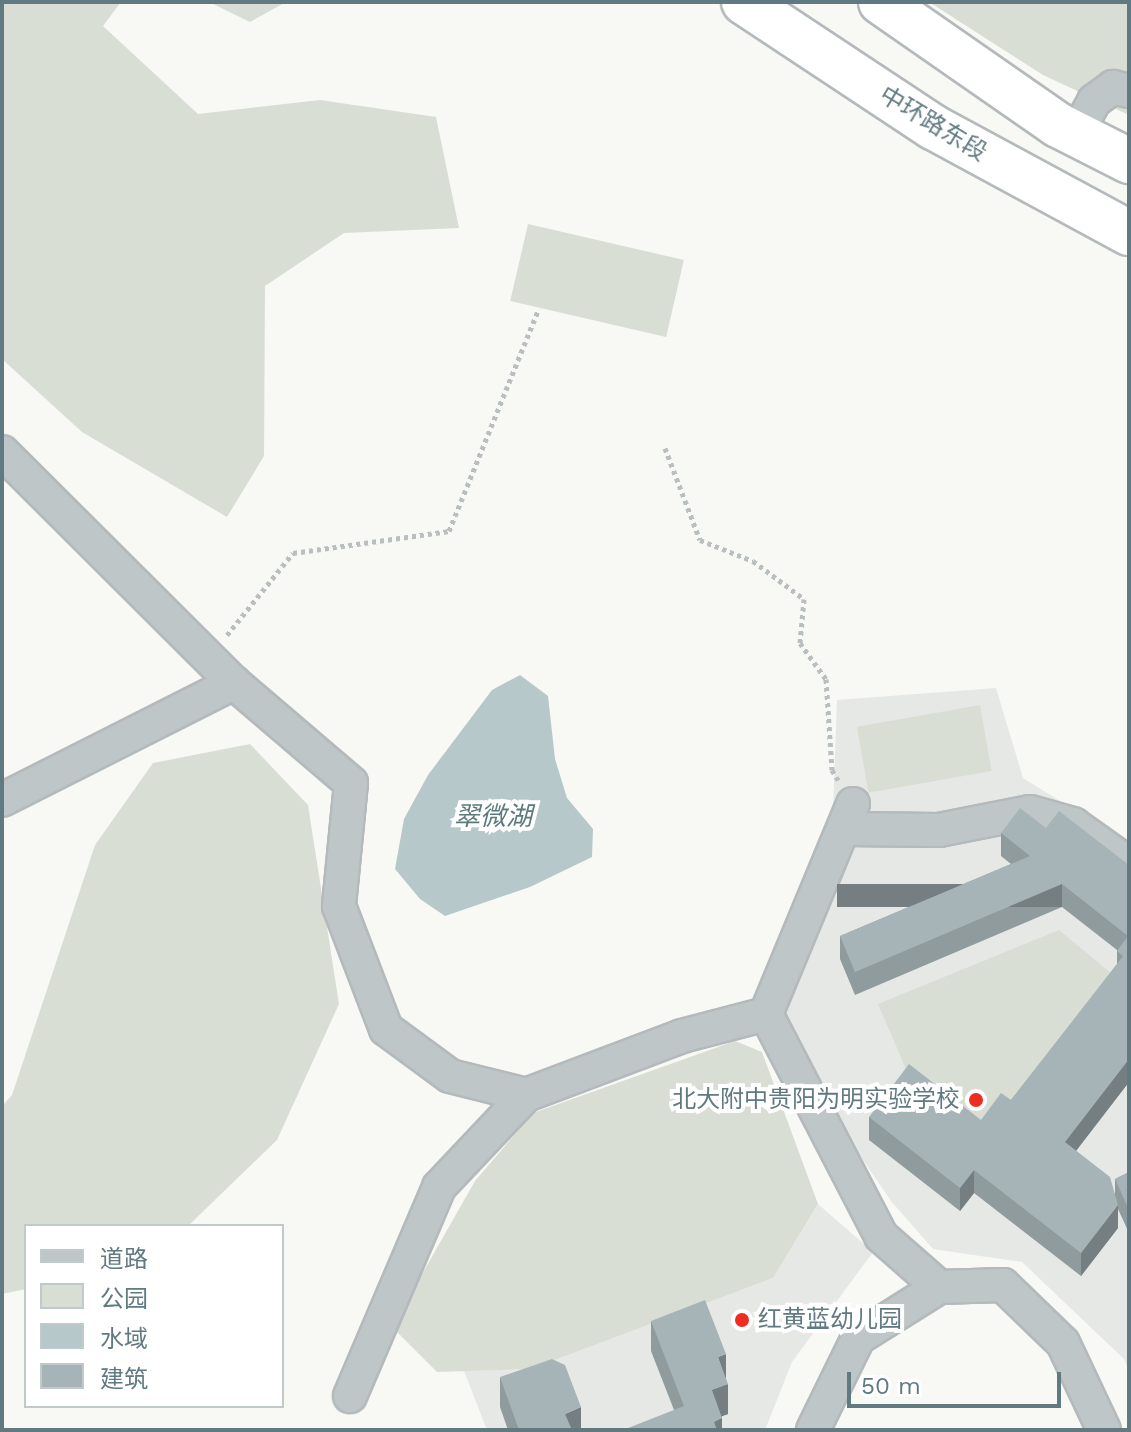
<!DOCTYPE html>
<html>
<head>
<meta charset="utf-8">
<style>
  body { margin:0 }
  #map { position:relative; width:1131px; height:1432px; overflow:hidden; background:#f8f8f5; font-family:"Work Sans","Noto Sans SC",sans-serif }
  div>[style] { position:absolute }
  .built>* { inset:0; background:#e6e8e6 }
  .green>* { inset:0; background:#d9ded4; transform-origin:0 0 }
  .water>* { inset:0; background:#b6c8c9 }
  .path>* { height:5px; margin-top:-2.5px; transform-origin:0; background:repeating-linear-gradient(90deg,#b9bec0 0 4px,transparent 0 8px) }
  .roads { filter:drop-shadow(2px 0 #b4babc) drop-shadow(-2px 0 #b4babc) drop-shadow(0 2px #b4babc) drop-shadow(0 -2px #b4babc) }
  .minor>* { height:32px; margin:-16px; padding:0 16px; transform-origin:16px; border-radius:16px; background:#bec6c8 }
  .highway>* { height:44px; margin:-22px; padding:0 22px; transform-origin:22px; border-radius:22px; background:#fff }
  .wall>* { inset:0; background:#909b9d }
  .shaded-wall>* { inset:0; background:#757e80; transform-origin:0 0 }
  .building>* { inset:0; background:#a7b4b7 }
  .dots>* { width:22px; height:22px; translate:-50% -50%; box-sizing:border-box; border:4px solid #fff; border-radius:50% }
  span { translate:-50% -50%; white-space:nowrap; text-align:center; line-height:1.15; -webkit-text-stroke:8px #fff; paint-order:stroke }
  .street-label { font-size:24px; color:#617a82 }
  .poi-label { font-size:24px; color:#617a82 }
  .right { translate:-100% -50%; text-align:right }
  .left { translate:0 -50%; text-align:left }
  .water-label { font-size:26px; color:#5c797c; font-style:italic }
  .frame { position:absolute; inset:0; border:4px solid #617a82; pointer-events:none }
  .legend { position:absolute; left:24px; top:1224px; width:260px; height:184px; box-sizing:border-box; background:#fff; border:2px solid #c0cacd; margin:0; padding:10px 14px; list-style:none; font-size:24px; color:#617a82 }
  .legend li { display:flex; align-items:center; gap:16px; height:40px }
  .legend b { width:40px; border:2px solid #c0cacd }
  .scale { position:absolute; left:847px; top:1372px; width:214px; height:36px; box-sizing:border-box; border:4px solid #617a82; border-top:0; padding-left:10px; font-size:24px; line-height:28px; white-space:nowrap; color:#617a82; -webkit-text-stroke:6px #fff; paint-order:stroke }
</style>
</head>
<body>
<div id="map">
  <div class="built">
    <i style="clip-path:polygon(996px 688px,1023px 778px,1129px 844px,1129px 1371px,1124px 1359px,1022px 1262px,933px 1249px,891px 1201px,754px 999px,833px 811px,837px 700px)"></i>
    <i style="clip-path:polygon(818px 1204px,873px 1252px,792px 1362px,765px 1430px,487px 1430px,464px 1371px,531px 1369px,773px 1278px)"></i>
  </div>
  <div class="green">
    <i style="clip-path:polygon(2px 2px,121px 2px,103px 26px,198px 114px,320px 100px,436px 117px,459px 228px,344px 233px,265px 286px,264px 456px,227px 517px,82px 432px,2px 359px)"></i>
    <i style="clip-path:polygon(209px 2px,286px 2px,250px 22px)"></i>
    <i style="clip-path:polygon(929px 2px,1129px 2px,1129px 115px,1043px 75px)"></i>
    <i style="left:528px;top:224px;width:160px;height:79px;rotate:13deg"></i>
    <i style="left:980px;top:705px;width:67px;height:125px;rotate:80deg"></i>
    <i style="clip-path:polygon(250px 744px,308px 805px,339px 1004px,277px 1140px,188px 1226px,26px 1226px,26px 1289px,2px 1294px,2px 1106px,12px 1095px,95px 845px,153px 763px)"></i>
    <i style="clip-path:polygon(1059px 930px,1111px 973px,981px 1143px,915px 1090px,878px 1004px)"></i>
    <i style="clip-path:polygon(735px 1041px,762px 1052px,818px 1204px,773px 1278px,531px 1369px,437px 1372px,392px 1327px,475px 1181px,533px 1113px)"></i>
  </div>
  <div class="water">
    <i style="clip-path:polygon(520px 675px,548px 696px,555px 759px,567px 798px,593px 829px,592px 857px,530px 887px,445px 916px,420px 899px,395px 869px,404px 819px,428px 775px,492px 690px)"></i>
  </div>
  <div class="path">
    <i style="left:665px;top:448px;width:98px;rotate:69.2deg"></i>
    <i style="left:700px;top:540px;width:57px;rotate:21.6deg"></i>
    <i style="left:753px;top:561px;width:64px;rotate:36.7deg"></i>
    <i style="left:804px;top:599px;width:44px;rotate:95.2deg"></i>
    <i style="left:800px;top:643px;width:44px;rotate:54.2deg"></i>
    <i style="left:826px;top:679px;width:91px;rotate:86.2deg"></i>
    <i style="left:832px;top:770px;width:12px;rotate:59deg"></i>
    <i style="left:227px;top:635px;width:105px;rotate:-51.2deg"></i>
    <i style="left:293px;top:553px;width:158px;rotate:-8deg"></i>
    <i style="left:449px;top:531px;width:240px;rotate:-68deg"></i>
  </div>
  <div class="roads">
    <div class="minor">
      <i style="left:1076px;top:134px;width:38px;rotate:-61deg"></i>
      <i style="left:1094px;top:101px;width:24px;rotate:-36deg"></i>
      <i style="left:1113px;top:87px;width:16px;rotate:14deg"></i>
      <i style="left:2px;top:452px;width:327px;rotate:44.9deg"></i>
      <i style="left:234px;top:683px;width:154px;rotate:40.5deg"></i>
      <i style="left:351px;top:783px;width:124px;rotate:95.6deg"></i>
      <i style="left:339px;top:906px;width:132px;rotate:69.1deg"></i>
      <i style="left:386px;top:1029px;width:79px;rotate:36.3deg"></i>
      <i style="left:450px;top:1076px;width:78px;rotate:14deg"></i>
      <i style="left:2px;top:800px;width:260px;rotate:-26.8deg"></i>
      <i style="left:853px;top:804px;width:227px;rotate:112.5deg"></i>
      <i style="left:766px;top:1014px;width:250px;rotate:62.6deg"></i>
      <i style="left:881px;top:1236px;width:77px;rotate:41.3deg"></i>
      <i style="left:844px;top:829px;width:95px;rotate:0.6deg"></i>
      <i style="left:939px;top:830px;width:93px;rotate:-11.2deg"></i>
      <i style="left:1030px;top:812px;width:45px;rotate:15.6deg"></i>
      <i style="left:1073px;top:824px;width:69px;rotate:35.5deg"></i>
      <i style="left:350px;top:1396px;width:227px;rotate:-66.9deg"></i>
      <i style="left:439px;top:1187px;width:127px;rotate:-46.6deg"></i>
      <i style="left:526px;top:1095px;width:167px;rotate:-20.7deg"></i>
      <i style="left:682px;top:1036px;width:87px;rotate:-14.7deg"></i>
      <i style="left:813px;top:1430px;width:102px;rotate:-63.9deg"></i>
      <i style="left:858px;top:1338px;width:96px;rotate:-32.2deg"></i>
      <i style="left:939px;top:1287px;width:64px;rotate:-1.8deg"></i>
      <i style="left:1003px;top:1285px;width:83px;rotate:44deg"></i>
      <i style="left:1063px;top:1343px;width:96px;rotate:64.8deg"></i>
    </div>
    <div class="highway">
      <i style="left:744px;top:2px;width:227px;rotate:33.5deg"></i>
      <i style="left:933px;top:127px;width:223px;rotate:28.4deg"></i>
      <i style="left:881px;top:2px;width:216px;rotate:34.8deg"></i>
      <i style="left:1058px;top:125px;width:80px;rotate:26.9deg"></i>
    </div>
  </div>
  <div class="wall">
    <i style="clip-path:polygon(1046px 828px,1129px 865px,1129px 1082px,1076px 1151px,1115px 1194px,1115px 1179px,1129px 1172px,1129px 1233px,1118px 1209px,1118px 1228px,1081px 1276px,974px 1193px,960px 1211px,869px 1140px,869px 1117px,981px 1120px,1011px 1100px,1117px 965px,1117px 950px,1062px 907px,855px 995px,840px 959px,840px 936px,1011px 864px,1001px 856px,1001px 833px)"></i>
    <i style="clip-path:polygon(651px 1321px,726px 1378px,728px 1414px,722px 1416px,722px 1430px,674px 1410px,651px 1351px)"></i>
    <i style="clip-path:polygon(500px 1377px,581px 1430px,508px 1430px,500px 1407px)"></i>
  </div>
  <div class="shaded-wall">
    <i style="left:1062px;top:884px;width:23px;height:225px;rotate:90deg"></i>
    <i style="clip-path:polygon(1129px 1059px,1129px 1082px,1065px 1165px,1065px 1142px)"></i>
    <i style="clip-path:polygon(974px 1170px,974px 1193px,960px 1211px,960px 1188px)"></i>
    <i style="clip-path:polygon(1118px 1205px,1118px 1228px,1081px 1276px,1081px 1253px)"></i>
    <i style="clip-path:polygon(726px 1354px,726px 1384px,718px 1357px)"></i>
    <i style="clip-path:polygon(728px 1384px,728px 1414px,712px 1420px,712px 1390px)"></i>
    <i style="clip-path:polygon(581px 1407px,581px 1430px,565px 1430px,565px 1414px)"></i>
    <i style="clip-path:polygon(722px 1418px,722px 1430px,714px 1430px,714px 1422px)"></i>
  </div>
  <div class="building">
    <i style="clip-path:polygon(1020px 808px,1046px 828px,1059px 811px,1129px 865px,1129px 1059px,1065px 1142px,1110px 1177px,1118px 1205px,1081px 1253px,974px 1170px,960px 1188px,869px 1117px,909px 1064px,981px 1120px,1001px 1093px,1011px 1100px,1123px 956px,1117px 951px,1128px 936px,1062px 884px,855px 972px,840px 936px,1030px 856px,1001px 833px)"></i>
    <i style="clip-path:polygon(1129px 1172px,1129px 1210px,1115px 1179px)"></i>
    <i style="clip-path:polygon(705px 1300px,726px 1354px,718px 1357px,728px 1384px,712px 1390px,722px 1418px,714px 1422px,717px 1430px,623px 1430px,684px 1406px,651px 1321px)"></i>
    <i style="clip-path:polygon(552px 1359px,565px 1365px,581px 1407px,565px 1414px,572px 1430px,519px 1430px,500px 1377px)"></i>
  </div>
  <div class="dots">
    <i style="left:976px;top:1100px;background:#ee2c20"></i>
    <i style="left:742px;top:1320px;background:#ee2c20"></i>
  </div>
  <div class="street-label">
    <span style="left:933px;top:124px;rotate:31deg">中环路东段</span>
  </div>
  <div class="poi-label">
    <span class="right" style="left:960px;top:1100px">北大附中贵阳为明实验学校</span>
    <span class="left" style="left:758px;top:1320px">红黄蓝幼儿园</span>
  </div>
  <div class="water-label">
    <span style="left:493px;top:817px">翠微湖</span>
  </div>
  <div class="frame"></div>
  <ul class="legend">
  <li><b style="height:10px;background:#bec6c8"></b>道路</li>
  <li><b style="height:22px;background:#d9ded4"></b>公园</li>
  <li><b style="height:22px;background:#b6c8c9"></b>水域</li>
  <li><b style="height:22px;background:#a7b4b7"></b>建筑</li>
  </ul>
  <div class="scale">50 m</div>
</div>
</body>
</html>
